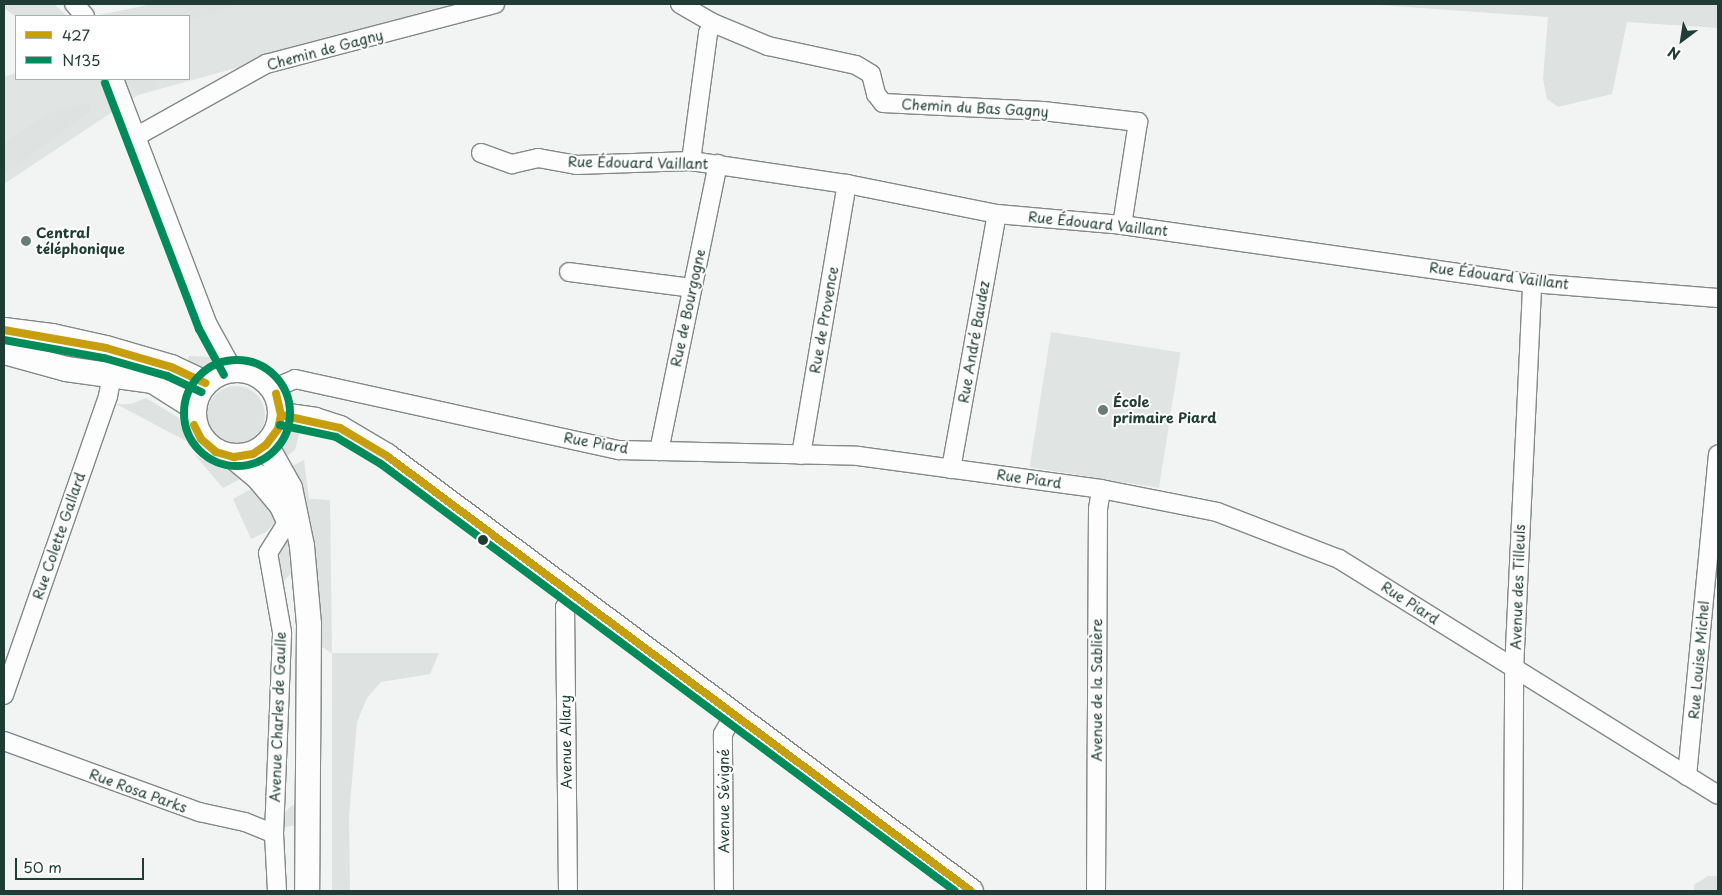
<!DOCTYPE html>
<html>
<head>
<meta charset="utf-8">
<style>
  body { margin:0 }
  #map { position:relative; width:1722px; height:895px; overflow:hidden; background:#f2f3f3; font-family:"Playpen Sans",sans-serif }
  div>[style] { position:absolute }
  .built>* { inset:0; background:#e0e4e3; transform-origin:0 0 }
  .green>* { inset:0; background:#dee2e1 }
  .round { border-radius:50% }
  .roads { filter:drop-shadow(1px 0 #838988) drop-shadow(-1px 0 #838988) drop-shadow(0 1px #838988) drop-shadow(0 -1px #838988) }
  .street>* { height:18px; margin:-9px; padding:0 9px; transform-origin:9px; border-radius:9px; background:#fdfdfd }
  .secondary>* { height:24px; margin:-12px; padding:0 12px; transform-origin:12px; border-radius:12px; background:#fdfdfd }
  .secondary>.ring { margin:-12px; padding:0; box-sizing:content-box; background:none; border:24px solid #fdfdfd; border-radius:50% }
  .bus-1>* { height:8px; margin:-4px; padding:0 4px; transform-origin:4px; border-radius:4px; background:#c79e0d }
  .bus-2>* { height:8px; margin:-4px; padding:0 4px; transform-origin:4px; border-radius:4px; background:#008b5a }
  .bus-2>.ring { margin:-4px; padding:0; box-sizing:content-box; background:none; border:8px solid #008b5a; border-radius:50% }
  .dots>* { width:14px; height:14px; translate:-50% -50%; box-sizing:border-box; border:2px solid #fff; border-radius:50% }
  span { translate:-50% -50%; white-space:nowrap; text-align:center; line-height:1.15; -webkit-text-stroke:4px #fff; paint-order:stroke }
  .street-label { font-size:14px; color:#1f3d34 }
  .poi-label { font-size:14px; color:#1f3d34; font-weight:700 }
  .left { translate:0 -50%; text-align:left }
  .frame { position:absolute; inset:0; border:5px solid #1f3d34; pointer-events:none }
  .legend { position:absolute; left:15px; top:15px; width:175px; height:65px; box-sizing:border-box; background:#fff; border:1px solid #a5b1ae; margin:0; padding:6px 9px; list-style:none; font-size:15px; color:#1f3d34 }
  .legend li { display:flex; align-items:center; gap:10px; height:25px }
  .legend b { width:25px; border:1px solid #a5b1ae }
  .north { position:absolute; left:1657px; top:15px; width:50px; height:50px; -webkit-text-stroke:4px #fff; paint-order:stroke; rotate:211deg; font-size:14px; font-weight:700; line-height:20px; text-align:center; color:#1f3d34 }
  .north::after { content:''; display:block; margin:auto; width:18px; height:22px; background:#1f3d34; clip-path:polygon(50% 0,100% 100%,50% 72%,0 100%) }
  .scale { position:absolute; left:15px; top:858px; width:129px; height:22px; box-sizing:border-box; border:2px solid #1f3d34; border-top:0; padding-left:6px; font-size:15px; line-height:18px; white-space:nowrap; color:#1f3d34; -webkit-text-stroke:4px #fff; paint-order:stroke }
</style>
</head>
<body>
<div id="map">
  <div class="built">
    <i style="clip-path:polygon(153px 4px,468px 4px,138px 95px,4px 184px,4px 77px,16px 73px,16px 79px,189px 79px,189px 16px,114px 16px)"></i>
    <i style="left:1051px;top:332px;width:131px;height:137px;rotate:9deg"></i>
  </div>
  <div class="green">
    <i style="clip-path:polygon(4px 4px,54px 4px,67px 16px,16px 17px,4px 8px)"></i>
    <i style="clip-path:polygon(153px 4px,240px 4px,189px 20px,189px 16px,99px 15px)"></i>
    <i style="clip-path:polygon(1364px 4px,1718px 4px,1718px 28px,1627px 22px,1612px 94px,1558px 107px,1547px 99px,1543px 79px,1548px 17px)"></i>
    <i style="clip-path:polygon(133px 79px,161px 79px,154px 81px,157px 89px,138px 95px,127px 81px)"></i>
    <i style="clip-path:polygon(88px 103px,92px 110px,4px 174px,4px 143px,53px 111px)"></i>
    <i style="clip-path:polygon(189px 356px,210px 357px,212px 363px,208px 370px,197px 372px,186px 367px)"></i>
    <i class="round" style="left:207px;top:386px;width:58px;height:58px"></i>
    <i style="clip-path:polygon(146px 398px,179px 418px,186px 441px,116px 404px,131px 404px)"></i>
    <i style="clip-path:polygon(289px 430px,300px 430px,295px 450px,283px 459px,279px 451px)"></i>
    <i style="clip-path:polygon(194px 454px,214px 466px,246px 476px,223px 488px)"></i>
    <i style="clip-path:polygon(304px 460px,309px 499px,330px 500px,332px 653px,439px 653px,430px 674px,381px 682px,367px 698px,357px 722px,349px 816px,350px 891px,332px 891px,332px 653px,322px 647px,306px 507px,292px 466px)"></i>
    <i style="clip-path:polygon(259px 485px,276px 511px,275px 522px,266px 532px,251px 539px,233px 499px)"></i>
    <i style="clip-path:polygon(288px 540px,291px 573px,280px 586px,278px 558px,280px 549px)"></i>
    <i style="clip-path:polygon(297px 802px,297px 825px,286px 827px,279px 824px,279px 816px)"></i>
    <i style="clip-path:polygon(1708px 876px,1718px 876px,1718px 891px,1694px 891px,1694px 885px)"></i>
  </div>
  <div class="roads">
    <div class="street">
      <i style="left:74px;top:4px;width:16px;rotate:47deg"></i>
      <i style="left:680px;top:4px;width:38px;rotate:30deg"></i>
      <i style="left:713px;top:23px;width:60px;rotate:22.7deg"></i>
      <i style="left:768px;top:46px;width:90px;rotate:12.2deg"></i>
      <i style="left:856px;top:65px;width:17px;rotate:31deg"></i>
      <i style="left:871px;top:74px;width:21px;rotate:76deg"></i>
      <i style="left:876px;top:94px;width:11px;rotate:52deg"></i>
      <i style="left:883px;top:103px;width:160px;rotate:2.9deg"></i>
      <i style="left:1043px;top:111px;width:96px;rotate:6.6deg"></i>
      <i style="left:1138px;top:122px;width:104px;rotate:98.8deg"></i>
      <i style="left:114px;top:79px;width:263px;rotate:69.1deg"></i>
      <i style="left:208px;top:325px;width:51px;rotate:60.9deg"></i>
      <i style="left:137px;top:136px;width:148px;rotate:-29.2deg"></i>
      <i style="left:266px;top:64px;width:237px;rotate:-14.7deg"></i>
      <i style="left:481px;top:153px;width:33px;rotate:20deg"></i>
      <i style="left:512px;top:164px;width:27px;rotate:-13deg"></i>
      <i style="left:538px;top:158px;width:39px;rotate:10deg"></i>
      <i style="left:576px;top:165px;width:115px;rotate:-2deg"></i>
      <i style="left:691px;top:161px;width:158px;rotate:8.4deg"></i>
      <i style="left:847px;top:184px;width:153px;rotate:11.3deg"></i>
      <i style="left:997px;top:214px;width:125px;rotate:5deg"></i>
      <i style="left:1122px;top:225px;width:414px;rotate:8.1deg"></i>
      <i style="left:1532px;top:283px;width:187px;rotate:4.6deg"></i>
      <i style="left:691px;top:161px;width:129px;rotate:-82.4deg"></i>
      <i style="left:708px;top:33px;width:11px;rotate:-63deg"></i>
      <i style="left:569px;top:272px;width:124px;rotate:7.4deg"></i>
      <i style="left:272px;top:389px;width:25px;rotate:-23deg"></i>
      <i style="left:295px;top:379px;width:332px;rotate:12.4deg"></i>
      <i style="left:619px;top:450px;width:239px;rotate:1.4deg"></i>
      <i style="left:858px;top:456px;width:245px;rotate:7.7deg"></i>
      <i style="left:1101px;top:489px;width:118px;rotate:11.2deg"></i>
      <i style="left:1217px;top:512px;width:131px;rotate:21.1deg"></i>
      <i style="left:1339px;top:559px;width:446px;rotate:31.9deg"></i>
      <i style="left:659px;top:451px;width:293px;rotate:-78.4deg"></i>
      <i style="left:801px;top:455px;width:275px;rotate:-80.4deg"></i>
      <i style="left:951px;top:469px;width:259px;rotate:-79.8deg"></i>
      <i style="left:4px;top:695px;width:317px;rotate:-70.8deg"></i>
      <i style="left:108px;top:396px;width:20px;rotate:-79deg"></i>
      <i style="left:4px;top:741px;width:208px;rotate:20deg"></i>
      <i style="left:199px;top:812px;width:47px;rotate:12.3deg"></i>
      <i style="left:245px;top:822px;width:31px;rotate:22deg"></i>
      <i style="left:1687px;top:776px;width:323px;rotate:-84.5deg"></i>
      <i style="left:277px;top:891px;width:57px;rotate:-93deg"></i>
      <i style="left:274px;top:834px;width:202px;rotate:-87.7deg"></i>
      <i style="left:282px;top:632px;width:80px;rotate:-100deg"></i>
      <i style="left:268px;top:553px;width:39px;rotate:-58deg"></i>
      <i style="left:568px;top:891px;width:284px;rotate:-90.6deg"></i>
      <i style="left:565px;top:607px;width:14px;rotate:-56deg"></i>
      <i style="left:724px;top:891px;width:157px;rotate:-90.4deg"></i>
      <i style="left:723px;top:734px;width:23px;rotate:-61deg"></i>
      <i style="left:1096px;top:891px;width:382px;rotate:-89.7deg"></i>
      <i style="left:1098px;top:509px;width:20px;rotate:-81deg"></i>
      <i style="left:1513px;top:891px;width:221px;rotate:-89.7deg"></i>
      <i style="left:1514px;top:670px;width:387px;rotate:-87.3deg"></i>
    </div>
    <div class="secondary">
      <i style="left:4px;top:330px;width:48px;rotate:7.1deg"></i>
      <i style="left:52px;top:336px;width:55px;rotate:12.5deg"></i>
      <i style="left:106px;top:348px;width:68px;rotate:16.3deg"></i>
      <i style="left:171px;top:367px;width:38px;rotate:25deg"></i>
      <i style="left:4px;top:352px;width:64px;rotate:15.3deg"></i>
      <i style="left:66px;top:369px;width:88px;rotate:7.9deg"></i>
      <i style="left:153px;top:381px;width:49px;rotate:32.4deg"></i>
      <i class="ring" style="left:194px;top:370px;width:62px;height:62px"></i>
      <i style="left:281px;top:415px;width:34px;rotate:8deg"></i>
      <i style="left:315px;top:420px;width:26px;rotate:18deg"></i>
      <i style="left:340px;top:428px;width:55px;rotate:30.8deg"></i>
      <i style="left:387px;top:456px;width:728px;rotate:36.68deg"></i>
      <i style="left:266px;top:445px;width:49px;rotate:60.8deg"></i>
      <i style="left:290px;top:488px;width:59px;rotate:78.3deg"></i>
      <i style="left:302px;top:546px;width:78px;rotate:84.9deg"></i>
      <i style="left:309px;top:624px;width:267px;rotate:90.4deg"></i>
      <i style="left:234px;top:457px;width:31px;rotate:40deg"></i>
      <i style="left:258px;top:477px;width:35px;rotate:50deg"></i>
      <i style="left:281px;top:504px;width:23px;rotate:65deg"></i>
    </div>
  </div>
  <div class="bus-1">
    <i style="left:4px;top:330px;width:104px;rotate:10deg"></i>
    <i style="left:106px;top:348px;width:68px;rotate:16.3deg"></i>
    <i style="left:171px;top:367px;width:38px;rotate:25deg"></i>
    <i style="left:281px;top:415px;width:60px;rotate:12.4deg"></i>
    <i style="left:340px;top:428px;width:55px;rotate:30.8deg"></i>
    <i style="left:387px;top:456px;width:728px;rotate:36.68deg"></i>
    <i style="left:194px;top:425px;width:16px;rotate:63deg"></i>
    <i style="left:201px;top:439px;width:20px;rotate:41deg"></i>
    <i style="left:216px;top:452px;width:19px;rotate:16deg"></i>
    <i style="left:234px;top:457px;width:19px;rotate:-9deg"></i>
    <i style="left:253px;top:454px;width:16px;rotate:-35deg"></i>
    <i style="left:266px;top:445px;width:20px;rotate:-53deg"></i>
    <i style="left:278px;top:429px;width:14px;rotate:-78deg"></i>
    <i style="left:281px;top:415px;width:22px;rotate:-103deg"></i>
  </div>
  <div class="bus-2">
    <i style="left:105px;top:83px;width:263px;rotate:69.1deg"></i>
    <i style="left:199px;top:329px;width:52px;rotate:61.5deg"></i>
    <i style="left:4px;top:340px;width:102px;rotate:10.2deg"></i>
    <i style="left:104px;top:358px;width:66px;rotate:15.9deg"></i>
    <i style="left:167px;top:376px;width:38px;rotate:25deg"></i>
    <i class="ring" style="left:184px;top:360px;width:98px;height:98px"></i>
    <i style="left:280px;top:425px;width:57px;rotate:12.1deg"></i>
    <i style="left:336px;top:437px;width:52px;rotate:31deg"></i>
    <i style="left:381px;top:464px;width:715px;rotate:36.65deg"></i>
  </div>
  <div class="dots">
    <i style="left:26px;top:241px;background:#697d77"></i>
    <i style="left:1103px;top:410px;background:#697d77"></i>
    <i style="left:483px;top:540px;background:#1f3d34"></i>
  </div>
  <div class="street-label">
    <span style="left:325px;top:50px;rotate:-15deg">Chemin de Gagny</span>
    <span style="left:975px;top:108px;rotate:3deg">Chemin du Bas Gagny</span>
    <span style="left:638px;top:163px;rotate:1deg">Rue Édouard Vaillant</span>
    <span style="left:1098px;top:224px;rotate:6deg">Rue Édouard Vaillant</span>
    <span style="left:1499px;top:276px;rotate:7deg">Rue Édouard Vaillant</span>
    <span style="left:688px;top:308px;rotate:-78deg">Rue de Bourgogne</span>
    <span style="left:824px;top:320px;rotate:-80deg">Rue de Provence</span>
    <span style="left:974px;top:342px;rotate:-80deg">Rue André Baudez</span>
    <span style="left:596px;top:443px;rotate:10deg">Rue Piard</span>
    <span style="left:1029px;top:479px;rotate:8deg">Rue Piard</span>
    <span style="left:59px;top:536px;rotate:-71deg">Rue Colette Gallard</span>
    <span style="left:1518px;top:587px;rotate:-88deg">Avenue des Tilleuls</span>
    <span style="left:1410px;top:603px;rotate:33deg">Rue Piard</span>
    <span style="left:1699px;top:660px;rotate:-85deg">Rue Louise Michel</span>
    <span style="left:1097px;top:690px;rotate:-90deg">Avenue de la Sablière</span>
    <span style="left:278px;top:717px;rotate:-88deg">Avenue Charles de Gaulle</span>
    <span style="left:566px;top:742px;rotate:-91deg">Avenue Allary</span>
    <span style="left:138px;top:791px;rotate:20deg">Rue Rosa Parks</span>
    <span style="left:724px;top:801px;rotate:-90deg">Avenue Sévigné</span>
  </div>
  <div class="poi-label">
    <span class="left" style="left:36px;top:241px">Central<br>téléphonique</span>
    <span class="left" style="left:1113px;top:410px">École<br>primaire Piard</span>
  </div>
  <div class="frame"></div>
  <ul class="legend">
  <li><b style="height:6px;background:#c79e0d"></b>427</li>
  <li><b style="height:6px;background:#008b5a"></b>N135</li>
  </ul>
  <div class="north">N</div>
  <div class="scale">50 m</div>
</div>
</body>
</html>
